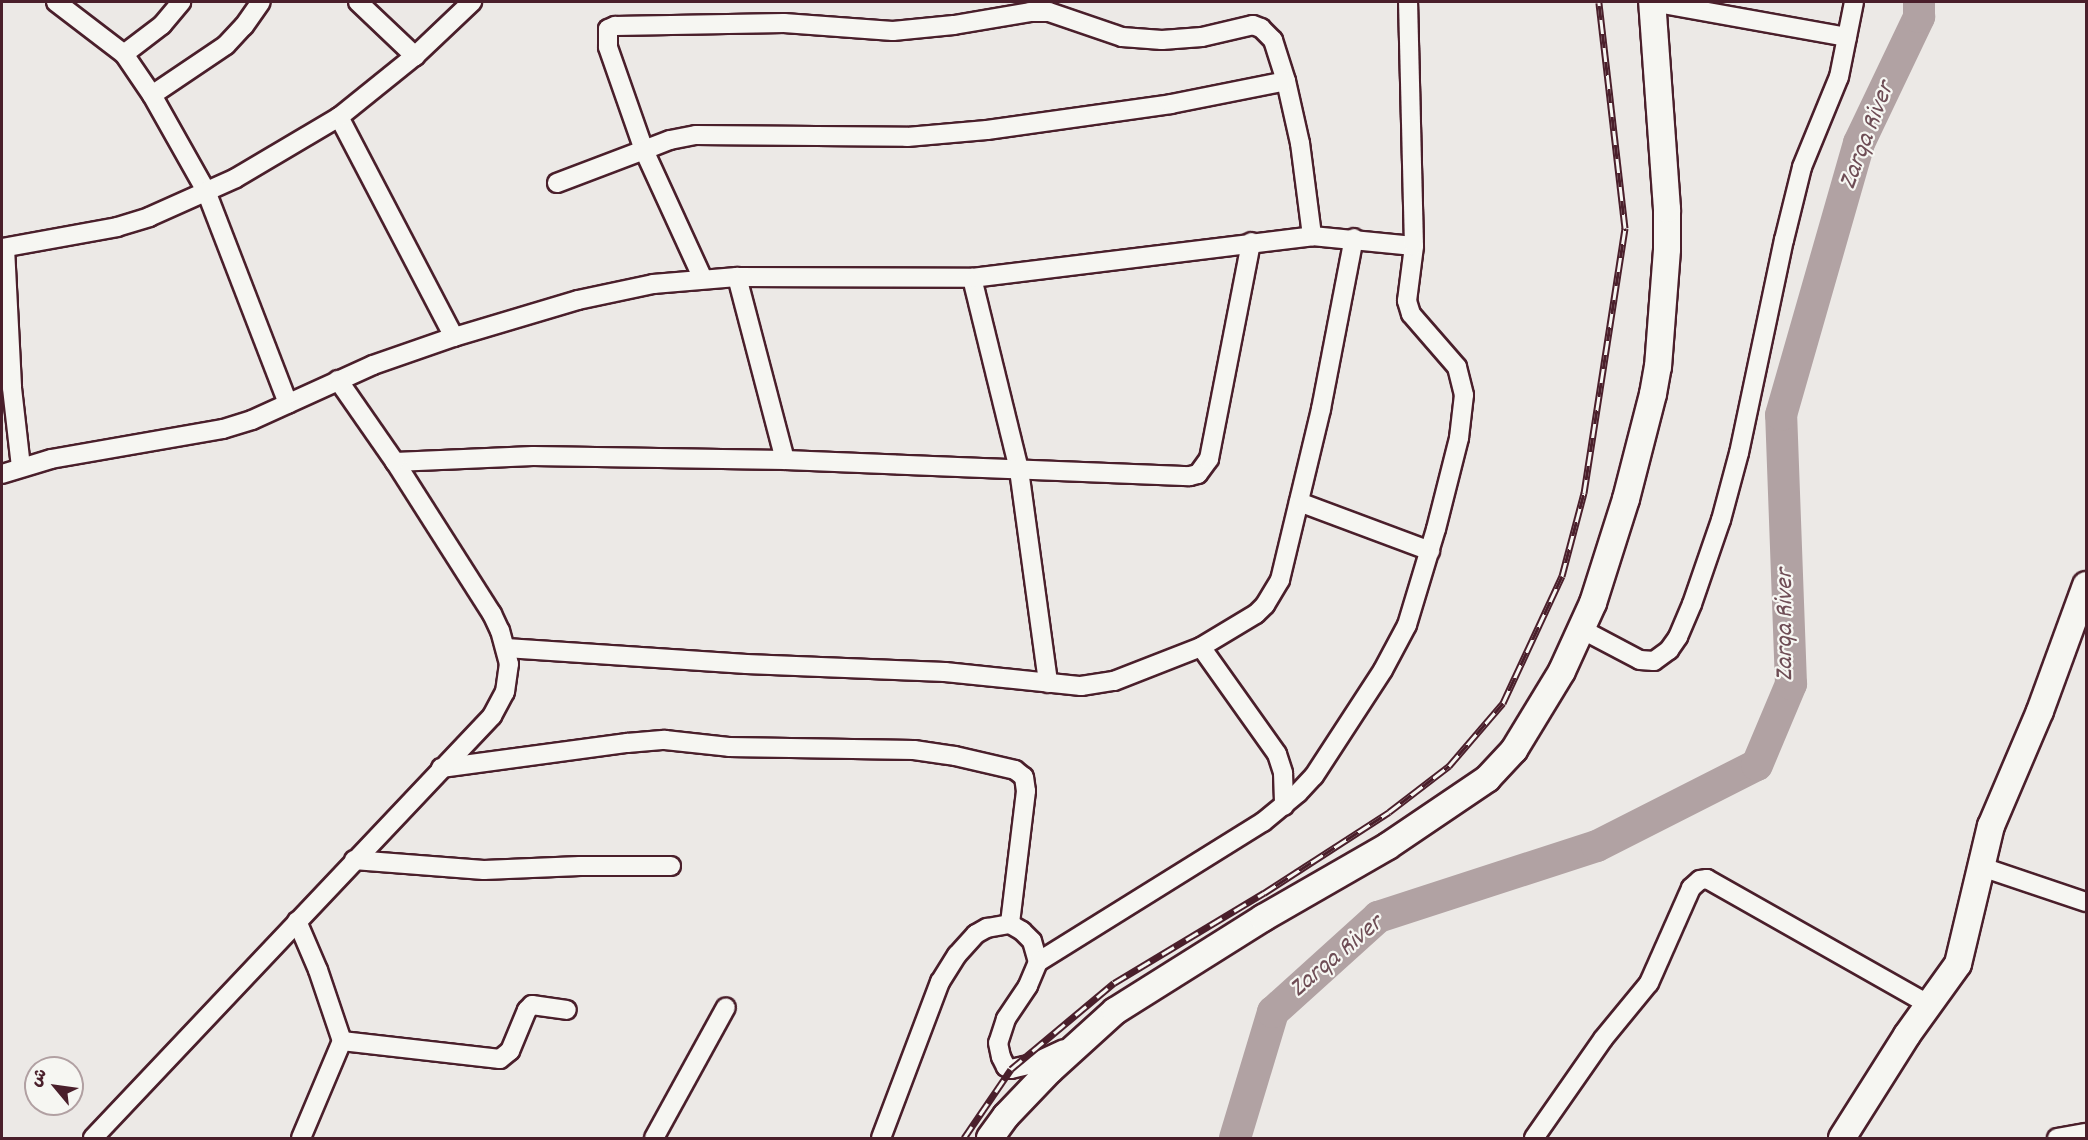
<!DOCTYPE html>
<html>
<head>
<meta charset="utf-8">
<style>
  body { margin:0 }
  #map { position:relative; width:2088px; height:1140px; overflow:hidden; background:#ece9e6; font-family:Dekko,"Playpen Sans Arabic",sans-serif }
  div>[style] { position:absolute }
  .river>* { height:32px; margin:-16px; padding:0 16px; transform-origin:16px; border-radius:16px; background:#b1a2a3 }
  .roads { filter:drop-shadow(2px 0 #4a1f2b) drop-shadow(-2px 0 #4a1f2b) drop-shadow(0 2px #4a1f2b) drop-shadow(0 -2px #4a1f2b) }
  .street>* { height:18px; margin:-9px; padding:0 9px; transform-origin:9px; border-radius:9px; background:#f6f6f2 }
  .secondary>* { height:26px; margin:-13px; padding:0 13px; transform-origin:13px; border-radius:13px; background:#f6f6f2 }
  .rail>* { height:7px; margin-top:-3.5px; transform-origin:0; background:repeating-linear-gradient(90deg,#f6f6f2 0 14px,#4a1f2b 0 28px); box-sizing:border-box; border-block:2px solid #4a1f2b }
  span { translate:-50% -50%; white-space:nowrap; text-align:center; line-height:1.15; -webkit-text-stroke:4.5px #f6f6f2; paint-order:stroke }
  .water-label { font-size:26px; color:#6e4d55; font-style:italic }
  .frame { position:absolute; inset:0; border:3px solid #4a1f2b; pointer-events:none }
  .north { position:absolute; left:24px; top:1056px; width:60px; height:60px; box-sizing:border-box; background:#f6f6f2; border:2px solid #b1a0a2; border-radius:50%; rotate:299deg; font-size:16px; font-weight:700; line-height:24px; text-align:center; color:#4a1f2b }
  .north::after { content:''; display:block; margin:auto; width:21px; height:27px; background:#4a1f2b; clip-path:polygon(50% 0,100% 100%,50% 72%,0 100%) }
</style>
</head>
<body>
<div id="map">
  <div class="river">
    <i style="left:1235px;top:1138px;width:132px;rotate:-73.2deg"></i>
    <i style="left:1273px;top:1012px;width:142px;rotate:-42.1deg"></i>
    <i style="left:1378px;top:917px;width:230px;rotate:-18deg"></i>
    <i style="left:1597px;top:846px;width:179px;rotate:-26.9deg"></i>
    <i style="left:1757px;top:765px;width:88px;rotate:-67.2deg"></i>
    <i style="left:1791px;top:684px;width:269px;rotate:-92.1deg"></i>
    <i style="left:1781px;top:415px;width:283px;rotate:-74deg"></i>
    <i style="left:1859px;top:143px;width:140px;rotate:-64.5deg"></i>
    <i style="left:1919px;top:17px;width:15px;rotate:-90deg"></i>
  </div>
  <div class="roads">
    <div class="street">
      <i style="left:56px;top:2px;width:86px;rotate:37.4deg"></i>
      <i style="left:124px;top:54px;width:50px;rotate:55.7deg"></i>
      <i style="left:152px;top:95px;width:110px;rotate:60.6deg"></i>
      <i style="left:206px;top:191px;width:228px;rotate:68.9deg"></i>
      <i style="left:358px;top:2px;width:79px;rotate:43.5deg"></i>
      <i style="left:415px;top:56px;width:79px;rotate:-43.5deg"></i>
      <i style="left:1652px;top:2px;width:198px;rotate:10.2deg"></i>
      <i style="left:124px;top:54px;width:48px;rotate:-37.3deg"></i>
      <i style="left:162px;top:25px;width:30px;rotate:-50deg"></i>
      <i style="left:152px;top:95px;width:89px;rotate:-34deg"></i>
      <i style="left:226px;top:45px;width:26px;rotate:-47deg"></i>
      <i style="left:244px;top:26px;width:29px;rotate:-55deg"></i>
      <i style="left:339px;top:117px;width:248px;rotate:62.4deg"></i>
      <i style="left:557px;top:183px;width:93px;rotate:-20.8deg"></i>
      <i style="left:644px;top:150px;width:109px;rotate:-109.3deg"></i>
      <i style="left:608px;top:47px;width:18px;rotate:-90deg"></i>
      <i style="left:608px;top:29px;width:8px;rotate:-23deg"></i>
      <i style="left:615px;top:26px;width:169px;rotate:-1deg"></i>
      <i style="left:784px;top:23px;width:109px;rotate:4.2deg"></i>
      <i style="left:893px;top:31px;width:61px;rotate:-5.6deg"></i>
      <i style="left:954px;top:25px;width:77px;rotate:-9.7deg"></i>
      <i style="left:1030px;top:12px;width:19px"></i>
      <i style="left:1049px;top:12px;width:77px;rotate:18.9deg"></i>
      <i style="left:1122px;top:37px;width:40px;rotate:4.3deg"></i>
      <i style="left:1162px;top:40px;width:40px;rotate:-4.3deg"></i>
      <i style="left:1202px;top:37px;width:52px;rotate:-13.2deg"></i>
      <i style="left:1253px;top:25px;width:9px;rotate:21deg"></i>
      <i style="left:1261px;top:28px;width:17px;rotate:45deg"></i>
      <i style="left:1273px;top:40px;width:43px;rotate:72.4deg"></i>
      <i style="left:1286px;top:81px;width:64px;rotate:77.3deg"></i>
      <i style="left:1300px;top:143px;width:94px;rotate:82.6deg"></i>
      <i style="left:2px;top:248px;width:117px;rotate:-10.3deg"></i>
      <i style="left:117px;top:227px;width:34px;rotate:-17deg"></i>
      <i style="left:149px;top:217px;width:95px;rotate:-24.1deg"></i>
      <i style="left:236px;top:178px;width:120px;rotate:-30.6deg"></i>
      <i style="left:339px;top:117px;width:97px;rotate:-38.8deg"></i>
      <i style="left:5px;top:248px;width:140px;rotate:87.1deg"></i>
      <i style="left:12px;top:388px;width:80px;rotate:83.5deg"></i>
      <i style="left:737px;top:277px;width:189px;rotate:75.3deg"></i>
      <i style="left:972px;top:278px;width:198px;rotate:76.2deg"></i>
      <i style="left:1019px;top:470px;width:215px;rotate:82.2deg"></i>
      <i style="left:703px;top:279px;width:142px;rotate:-114.6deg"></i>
      <i style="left:644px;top:150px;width:28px;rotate:-21deg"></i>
      <i style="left:670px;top:140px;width:26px;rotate:-11deg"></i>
      <i style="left:696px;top:135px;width:211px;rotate:0.5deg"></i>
      <i style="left:907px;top:137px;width:80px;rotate:-5deg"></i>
      <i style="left:987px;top:130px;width:186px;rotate:-8deg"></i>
      <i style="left:1171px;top:104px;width:117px;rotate:-11.3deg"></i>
      <i style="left:395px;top:462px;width:138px;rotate:-2.5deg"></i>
      <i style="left:533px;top:456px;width:252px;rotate:0.9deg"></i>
      <i style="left:785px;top:460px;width:405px;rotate:2.3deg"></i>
      <i style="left:1190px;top:476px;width:8px;rotate:-14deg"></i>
      <i style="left:1198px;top:474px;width:19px;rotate:-54deg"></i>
      <i style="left:1209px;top:459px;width:221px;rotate:-79deg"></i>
      <i style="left:2px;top:474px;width:51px;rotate:-17deg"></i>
      <i style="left:51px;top:459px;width:175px;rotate:-9.9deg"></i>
      <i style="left:223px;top:429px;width:30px;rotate:-17deg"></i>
      <i style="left:252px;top:420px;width:133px;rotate:-24.4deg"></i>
      <i style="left:373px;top:365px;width:86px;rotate:-19.1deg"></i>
      <i style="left:454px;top:337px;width:129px;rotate:-16.6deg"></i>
      <i style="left:578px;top:300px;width:77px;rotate:-12deg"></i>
      <i style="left:653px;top:284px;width:84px;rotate:-4.8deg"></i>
      <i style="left:737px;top:277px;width:235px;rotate:0.2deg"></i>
      <i style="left:972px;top:278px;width:343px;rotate:-7deg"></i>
      <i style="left:1312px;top:236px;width:102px;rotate:5.6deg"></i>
      <i style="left:1299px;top:502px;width:140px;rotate:20.5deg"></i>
      <i style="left:1583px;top:630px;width:64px;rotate:27.8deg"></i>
      <i style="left:1640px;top:660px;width:14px;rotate:4deg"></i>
      <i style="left:1654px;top:661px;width:19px;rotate:-36deg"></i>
      <i style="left:1669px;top:650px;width:16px;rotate:-55deg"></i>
      <i style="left:1678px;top:637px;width:36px;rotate:-67deg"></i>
      <i style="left:1692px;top:604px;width:89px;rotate:-71deg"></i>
      <i style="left:1721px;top:520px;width:69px;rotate:-75deg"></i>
      <i style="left:1739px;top:453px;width:218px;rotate:-78.1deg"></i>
      <i style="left:1784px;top:240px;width:75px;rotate:-76.1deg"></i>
      <i style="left:1802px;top:167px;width:97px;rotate:-67.7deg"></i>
      <i style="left:1839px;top:77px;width:76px;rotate:-78.7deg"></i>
      <i style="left:1201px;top:647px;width:131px;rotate:54.6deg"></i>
      <i style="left:1277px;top:754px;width:20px;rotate:72deg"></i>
      <i style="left:1283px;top:773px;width:33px;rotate:88deg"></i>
      <i style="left:506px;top:648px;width:241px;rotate:3.8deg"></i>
      <i style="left:746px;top:664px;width:199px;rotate:2.3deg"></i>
      <i style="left:945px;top:672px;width:137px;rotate:5.9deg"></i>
      <i style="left:1081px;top:686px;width:33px;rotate:-9deg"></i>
      <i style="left:1114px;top:681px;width:93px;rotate:-21.3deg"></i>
      <i style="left:1201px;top:647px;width:64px;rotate:-31deg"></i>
      <i style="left:1256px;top:614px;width:13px;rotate:-45deg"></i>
      <i style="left:1265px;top:605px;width:29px;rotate:-59deg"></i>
      <i style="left:1280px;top:580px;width:176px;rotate:-76.5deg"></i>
      <i style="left:1321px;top:409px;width:174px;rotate:-79.1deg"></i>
      <i style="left:441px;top:768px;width:188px;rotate:-7.7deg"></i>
      <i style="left:627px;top:743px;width:38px;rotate:-5deg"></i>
      <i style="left:665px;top:740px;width:64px;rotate:6.2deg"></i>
      <i style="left:729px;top:747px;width:185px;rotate:0.9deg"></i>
      <i style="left:914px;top:750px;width:41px;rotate:8.3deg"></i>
      <i style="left:955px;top:756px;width:62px;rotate:13.1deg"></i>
      <i style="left:1015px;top:770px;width:11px;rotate:38deg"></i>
      <i style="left:1024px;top:777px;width:14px;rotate:82deg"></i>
      <i style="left:1026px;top:791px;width:134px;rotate:96.9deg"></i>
      <i style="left:1010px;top:924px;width:14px;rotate:30deg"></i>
      <i style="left:1022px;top:931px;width:14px;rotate:45deg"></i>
      <i style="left:1032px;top:941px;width:22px;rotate:74deg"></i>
      <i style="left:1038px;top:962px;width:26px;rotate:113deg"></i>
      <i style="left:1028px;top:986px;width:40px;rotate:124deg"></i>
      <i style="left:1006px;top:1019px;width:25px;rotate:108deg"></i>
      <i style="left:998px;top:1043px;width:14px;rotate:78deg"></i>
      <i style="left:1001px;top:1057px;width:11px;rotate:63deg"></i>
      <i style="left:1006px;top:1067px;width:5px;rotate:22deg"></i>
      <i style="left:1011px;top:1069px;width:22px;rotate:-13deg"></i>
      <i style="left:1032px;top:1064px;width:35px;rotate:-25deg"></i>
      <i style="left:354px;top:860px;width:130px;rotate:4.4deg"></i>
      <i style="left:484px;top:870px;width:96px;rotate:-2.4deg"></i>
      <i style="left:580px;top:866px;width:91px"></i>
      <i style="left:1979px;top:866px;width:113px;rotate:18.6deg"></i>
      <i style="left:297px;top:921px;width:53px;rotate:66.8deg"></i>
      <i style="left:318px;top:970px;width:75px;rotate:71.3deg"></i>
      <i style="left:342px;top:1041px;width:159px;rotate:6.5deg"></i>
      <i style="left:500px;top:1059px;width:13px;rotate:-39deg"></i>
      <i style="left:510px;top:1051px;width:44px;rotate:-67.5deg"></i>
      <i style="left:527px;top:1010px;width:7px;rotate:-45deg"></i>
      <i style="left:532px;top:1005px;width:35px;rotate:8deg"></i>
      <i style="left:1038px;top:962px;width:265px;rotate:-31.9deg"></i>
      <i style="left:1263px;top:822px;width:45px;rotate:-39.6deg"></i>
      <i style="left:1298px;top:793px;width:23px;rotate:-47deg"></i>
      <i style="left:1314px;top:776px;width:126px;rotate:-56.9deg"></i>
      <i style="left:1383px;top:670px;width:51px;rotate:-61.9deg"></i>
      <i style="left:1407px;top:625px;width:100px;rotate:-73.2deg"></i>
      <i style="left:1436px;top:529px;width:94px;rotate:-75.8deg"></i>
      <i style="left:1459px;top:438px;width:43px;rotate:-83.4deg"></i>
      <i style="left:1464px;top:395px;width:29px;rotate:-104deg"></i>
      <i style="left:1457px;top:367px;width:70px;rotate:-131deg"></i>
      <i style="left:1411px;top:314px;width:14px;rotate:-107deg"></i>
      <i style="left:1407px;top:301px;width:55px;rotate:-82.7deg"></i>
      <i style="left:1414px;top:246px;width:244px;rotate:-91.4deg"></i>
      <i style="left:93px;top:1138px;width:581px;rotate:-46.6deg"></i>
      <i style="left:492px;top:716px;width:27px;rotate:-62deg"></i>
      <i style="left:505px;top:692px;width:28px;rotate:-82deg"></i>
      <i style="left:509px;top:664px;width:34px;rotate:-105deg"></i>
      <i style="left:500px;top:631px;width:19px;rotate:-115deg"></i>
      <i style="left:492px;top:614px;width:180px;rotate:-122.5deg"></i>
      <i style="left:395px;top:462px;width:100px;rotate:-124.8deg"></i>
      <i style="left:301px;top:1138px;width:105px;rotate:-67.1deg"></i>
      <i style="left:654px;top:1138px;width:149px;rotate:-61.2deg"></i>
      <i style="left:881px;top:1138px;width:167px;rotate:-69.3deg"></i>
      <i style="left:940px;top:982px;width:32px;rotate:-58deg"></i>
      <i style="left:957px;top:955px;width:28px;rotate:-48deg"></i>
      <i style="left:976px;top:934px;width:13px;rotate:-29deg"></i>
      <i style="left:987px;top:928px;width:23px;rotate:-10deg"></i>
      <i style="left:1534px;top:1138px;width:121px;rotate:-55.1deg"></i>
      <i style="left:1603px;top:1039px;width:72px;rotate:-50.6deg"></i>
      <i style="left:1649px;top:983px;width:104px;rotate:-66.1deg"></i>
      <i style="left:1691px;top:888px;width:12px;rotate:-42deg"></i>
      <i style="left:1700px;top:880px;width:7px;rotate:-8deg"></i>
      <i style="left:1707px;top:879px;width:256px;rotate:29.5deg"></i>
      <i style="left:2057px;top:1138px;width:29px;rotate:-10deg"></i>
    </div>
    <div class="secondary">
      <i style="left:990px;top:1138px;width:27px;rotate:-54deg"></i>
      <i style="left:1006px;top:1116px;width:64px;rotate:-46.3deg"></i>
      <i style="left:1050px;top:1070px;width:88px;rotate:-42.2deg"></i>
      <i style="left:1115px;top:1011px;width:175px;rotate:-32.1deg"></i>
      <i style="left:1263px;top:918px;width:144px;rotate:-29.9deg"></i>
      <i style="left:1388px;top:846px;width:120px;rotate:-34.1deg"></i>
      <i style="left:1487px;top:779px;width:40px;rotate:-47deg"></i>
      <i style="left:1514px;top:750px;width:92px;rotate:-58.7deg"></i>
      <i style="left:1562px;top:671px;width:75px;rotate:-65.5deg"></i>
      <i style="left:1593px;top:603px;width:109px;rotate:-72.4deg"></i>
      <i style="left:1626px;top:499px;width:108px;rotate:-75.6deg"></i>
      <i style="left:1653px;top:394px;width:27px;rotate:-80deg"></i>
      <i style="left:1658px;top:367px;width:118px;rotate:-85.6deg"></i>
      <i style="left:1667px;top:249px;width:40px;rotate:-90deg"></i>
      <i style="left:1667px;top:209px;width:208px;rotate:-94.1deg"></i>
      <i style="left:1842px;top:1138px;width:122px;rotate:-57.7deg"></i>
      <i style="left:1907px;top:1035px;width:87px;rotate:-54.3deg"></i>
      <i style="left:1958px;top:964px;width:142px;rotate:-76.6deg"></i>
      <i style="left:1991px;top:826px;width:125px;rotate:-66.9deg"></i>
      <i style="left:2040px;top:711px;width:134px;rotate:-69.9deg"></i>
    </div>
  </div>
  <div class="rail">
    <i style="left:964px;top:1138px;width:83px;rotate:-55.7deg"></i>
    <i style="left:1011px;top:1069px;width:134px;rotate:-39.9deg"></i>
    <i style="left:1114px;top:983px;width:175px;rotate:-31deg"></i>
    <i style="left:1264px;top:893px;width:149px;rotate:-32.9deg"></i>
    <i style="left:1389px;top:812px;width:76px;rotate:-37.5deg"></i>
    <i style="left:1449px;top:766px;width:83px;rotate:-49.4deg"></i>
    <i style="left:1503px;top:703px;width:140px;rotate:-65.1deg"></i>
    <i style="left:1562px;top:576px;width:86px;rotate:-75.2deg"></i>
    <i style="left:1584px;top:493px;width:268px;rotate:-81.2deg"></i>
    <i style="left:1625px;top:228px;width:227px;rotate:-96.6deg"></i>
  </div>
  <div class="water-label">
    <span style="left:1868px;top:136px;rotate:-69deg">Zarqa River</span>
    <span style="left:1786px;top:625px;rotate:-90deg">Zarqa River</span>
    <span style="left:1337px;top:957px;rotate:-40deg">Zarqa River</span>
  </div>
  <div class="frame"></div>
  <div class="north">ش</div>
</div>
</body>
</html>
